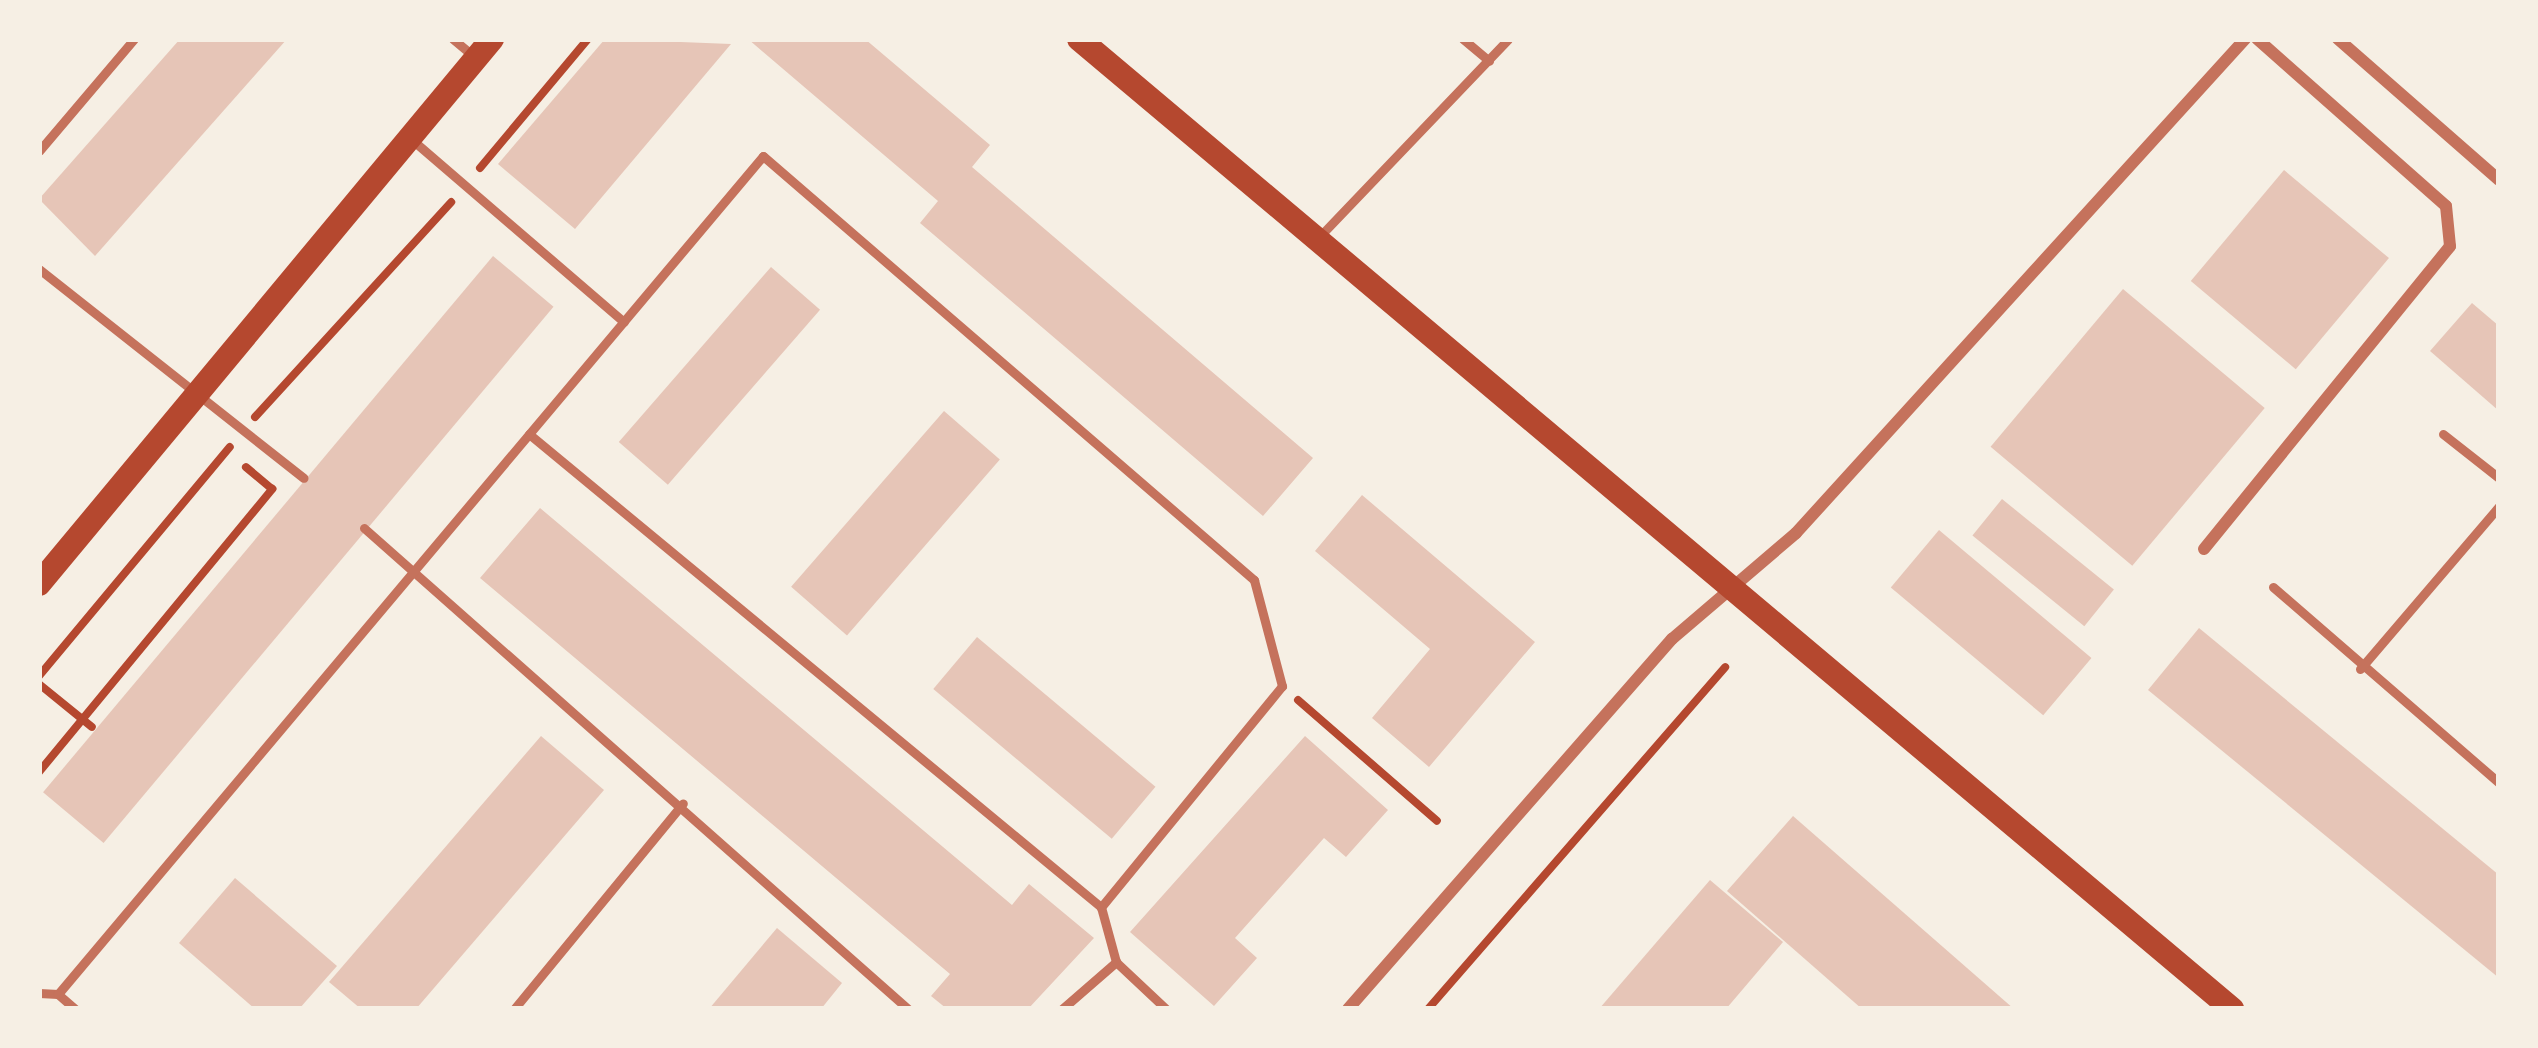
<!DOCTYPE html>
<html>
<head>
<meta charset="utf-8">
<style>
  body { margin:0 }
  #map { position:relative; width:2538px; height:1048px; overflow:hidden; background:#f6efe4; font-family:Overpass,sans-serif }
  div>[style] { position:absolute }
  .building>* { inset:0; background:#e6c5b7; transform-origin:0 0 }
  .path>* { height:8px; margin:-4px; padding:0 4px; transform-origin:4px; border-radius:4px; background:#b5482f }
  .service>* { height:9px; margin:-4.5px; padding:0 4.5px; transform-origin:4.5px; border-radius:4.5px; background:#c5725c }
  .minor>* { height:12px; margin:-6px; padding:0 6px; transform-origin:6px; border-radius:6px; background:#c5725c }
  .secondary>* { height:24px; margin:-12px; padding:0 12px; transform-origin:12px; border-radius:12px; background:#b5482f }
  span { translate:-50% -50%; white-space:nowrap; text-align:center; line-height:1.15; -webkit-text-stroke:12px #f6efe4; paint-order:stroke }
  .frame { position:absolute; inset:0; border:42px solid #f6efe4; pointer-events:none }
</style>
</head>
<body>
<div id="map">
  <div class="building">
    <i style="clip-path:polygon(180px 39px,287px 39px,95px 256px,39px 199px)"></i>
    <i style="clip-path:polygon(605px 39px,731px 44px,575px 229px,498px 164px)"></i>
    <i style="clip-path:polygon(748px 39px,865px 39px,990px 145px,972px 167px,1313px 458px,1263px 516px,920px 223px,938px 201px)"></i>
    <i style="left:2284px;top:170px;width:137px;height:145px;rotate:40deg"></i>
    <i style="left:493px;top:256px;width:79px;height:700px;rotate:40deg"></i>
    <i style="left:771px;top:267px;width:65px;height:232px;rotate:41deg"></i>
    <i style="left:2123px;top:289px;width:185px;height:206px;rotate:40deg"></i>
    <i style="clip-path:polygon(2472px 303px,2499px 326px,2499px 411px,2430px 351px)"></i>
    <i style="left:944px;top:411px;width:74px;height:233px;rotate:41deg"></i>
    <i style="clip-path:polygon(1362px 495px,1535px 642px,1429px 767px,1372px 718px,1430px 649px,1315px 551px)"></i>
    <i style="left:2002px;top:499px;width:144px;height:47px;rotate:39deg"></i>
    <i style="clip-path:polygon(540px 508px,1012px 905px,1029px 884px,1094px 938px,1028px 1009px,947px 1009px,931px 996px,950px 974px,480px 578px)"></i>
    <i style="left:1939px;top:530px;width:199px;height:75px;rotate:40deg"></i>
    <i style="clip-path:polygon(2199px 628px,2499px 875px,2499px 978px,2148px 690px)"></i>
    <i style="left:977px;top:637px;width:233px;height:68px;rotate:40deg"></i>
    <i style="clip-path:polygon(541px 736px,604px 790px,416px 1009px,361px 1009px,329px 982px)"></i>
    <i style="clip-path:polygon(1305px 736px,1388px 810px,1346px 857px,1324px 838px,1235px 938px,1257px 958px,1214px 1006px,1130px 932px)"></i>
    <i style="clip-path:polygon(1793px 816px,2014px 1009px,1862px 1009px,1727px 891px)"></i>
    <i style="clip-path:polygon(235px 878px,337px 966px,299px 1009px,255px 1009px,179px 943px)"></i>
    <i style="clip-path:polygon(1710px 880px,1783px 942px,1726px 1009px,1599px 1009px)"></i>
    <i style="clip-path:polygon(777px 928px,842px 983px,821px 1009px,709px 1009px)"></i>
  </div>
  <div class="path">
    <i style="left:480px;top:168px;width:168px;rotate:-50.1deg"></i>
    <i style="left:255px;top:417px;width:291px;rotate:-47.6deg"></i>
    <i style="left:39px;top:676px;width:298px;rotate:-50.2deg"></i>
    <i style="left:39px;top:684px;width:68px;rotate:39.1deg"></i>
    <i style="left:1298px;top:700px;width:184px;rotate:41deg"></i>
    <i style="left:39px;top:772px;width:367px;rotate:-50.5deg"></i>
    <i style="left:272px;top:489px;width:34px;rotate:-140deg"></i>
    <i style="left:1428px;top:1009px;width:453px;rotate:-49deg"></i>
  </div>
  <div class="service">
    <i style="left:453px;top:39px;width:25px;rotate:40deg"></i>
    <i style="left:1463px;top:39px;width:34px;rotate:40deg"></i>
    <i style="left:410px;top:138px;width:282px;rotate:40.7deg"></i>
    <i style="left:39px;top:151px;width:147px;rotate:-49.7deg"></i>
    <i style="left:1320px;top:236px;width:272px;rotate:-46.3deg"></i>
    <i style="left:39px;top:269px;width:337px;rotate:38.3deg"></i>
    <i style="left:529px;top:434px;width:742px;rotate:39.59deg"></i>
    <i style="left:2443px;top:434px;width:71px;rotate:38.2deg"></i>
    <i style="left:364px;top:528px;width:726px;rotate:41.48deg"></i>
    <i style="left:2273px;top:587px;width:299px;rotate:40.9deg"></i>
    <i style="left:2360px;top:669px;width:214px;rotate:-49.5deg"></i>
    <i style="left:39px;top:993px;width:19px;rotate:3deg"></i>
    <i style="left:75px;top:1009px;width:23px;rotate:-139deg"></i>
    <i style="left:58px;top:994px;width:1095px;rotate:-49.93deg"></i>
    <i style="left:763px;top:156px;width:649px;rotate:40.81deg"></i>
    <i style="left:1254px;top:580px;width:110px;rotate:75.2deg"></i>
    <i style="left:1282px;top:686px;width:286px;rotate:129.3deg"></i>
    <i style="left:1101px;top:907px;width:57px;rotate:74.7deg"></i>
    <i style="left:514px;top:1009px;width:266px;rotate:-50.6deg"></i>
    <i style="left:1062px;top:1009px;width:72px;rotate:-41deg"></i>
    <i style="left:1116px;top:962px;width:69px;rotate:43.2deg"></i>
  </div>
  <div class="minor">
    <i style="left:2338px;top:39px;width:214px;rotate:41.2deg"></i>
    <i style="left:2204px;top:549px;width:390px;rotate:-50.9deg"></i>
    <i style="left:2450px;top:246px;width:40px;rotate:-95.7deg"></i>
    <i style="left:2446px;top:206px;width:252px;rotate:-138.5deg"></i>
    <i style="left:1348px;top:1009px;width:492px;rotate:-48.8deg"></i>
    <i style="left:1672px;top:639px;width:163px;rotate:-40.5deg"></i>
    <i style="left:1796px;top:533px;width:668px;rotate:-47.73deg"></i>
  </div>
  <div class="secondary">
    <i style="left:1079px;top:39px;width:1507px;rotate:40.07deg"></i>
    <i style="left:39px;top:584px;width:709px;rotate:-50.27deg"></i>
  </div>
  <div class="frame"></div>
</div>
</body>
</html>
